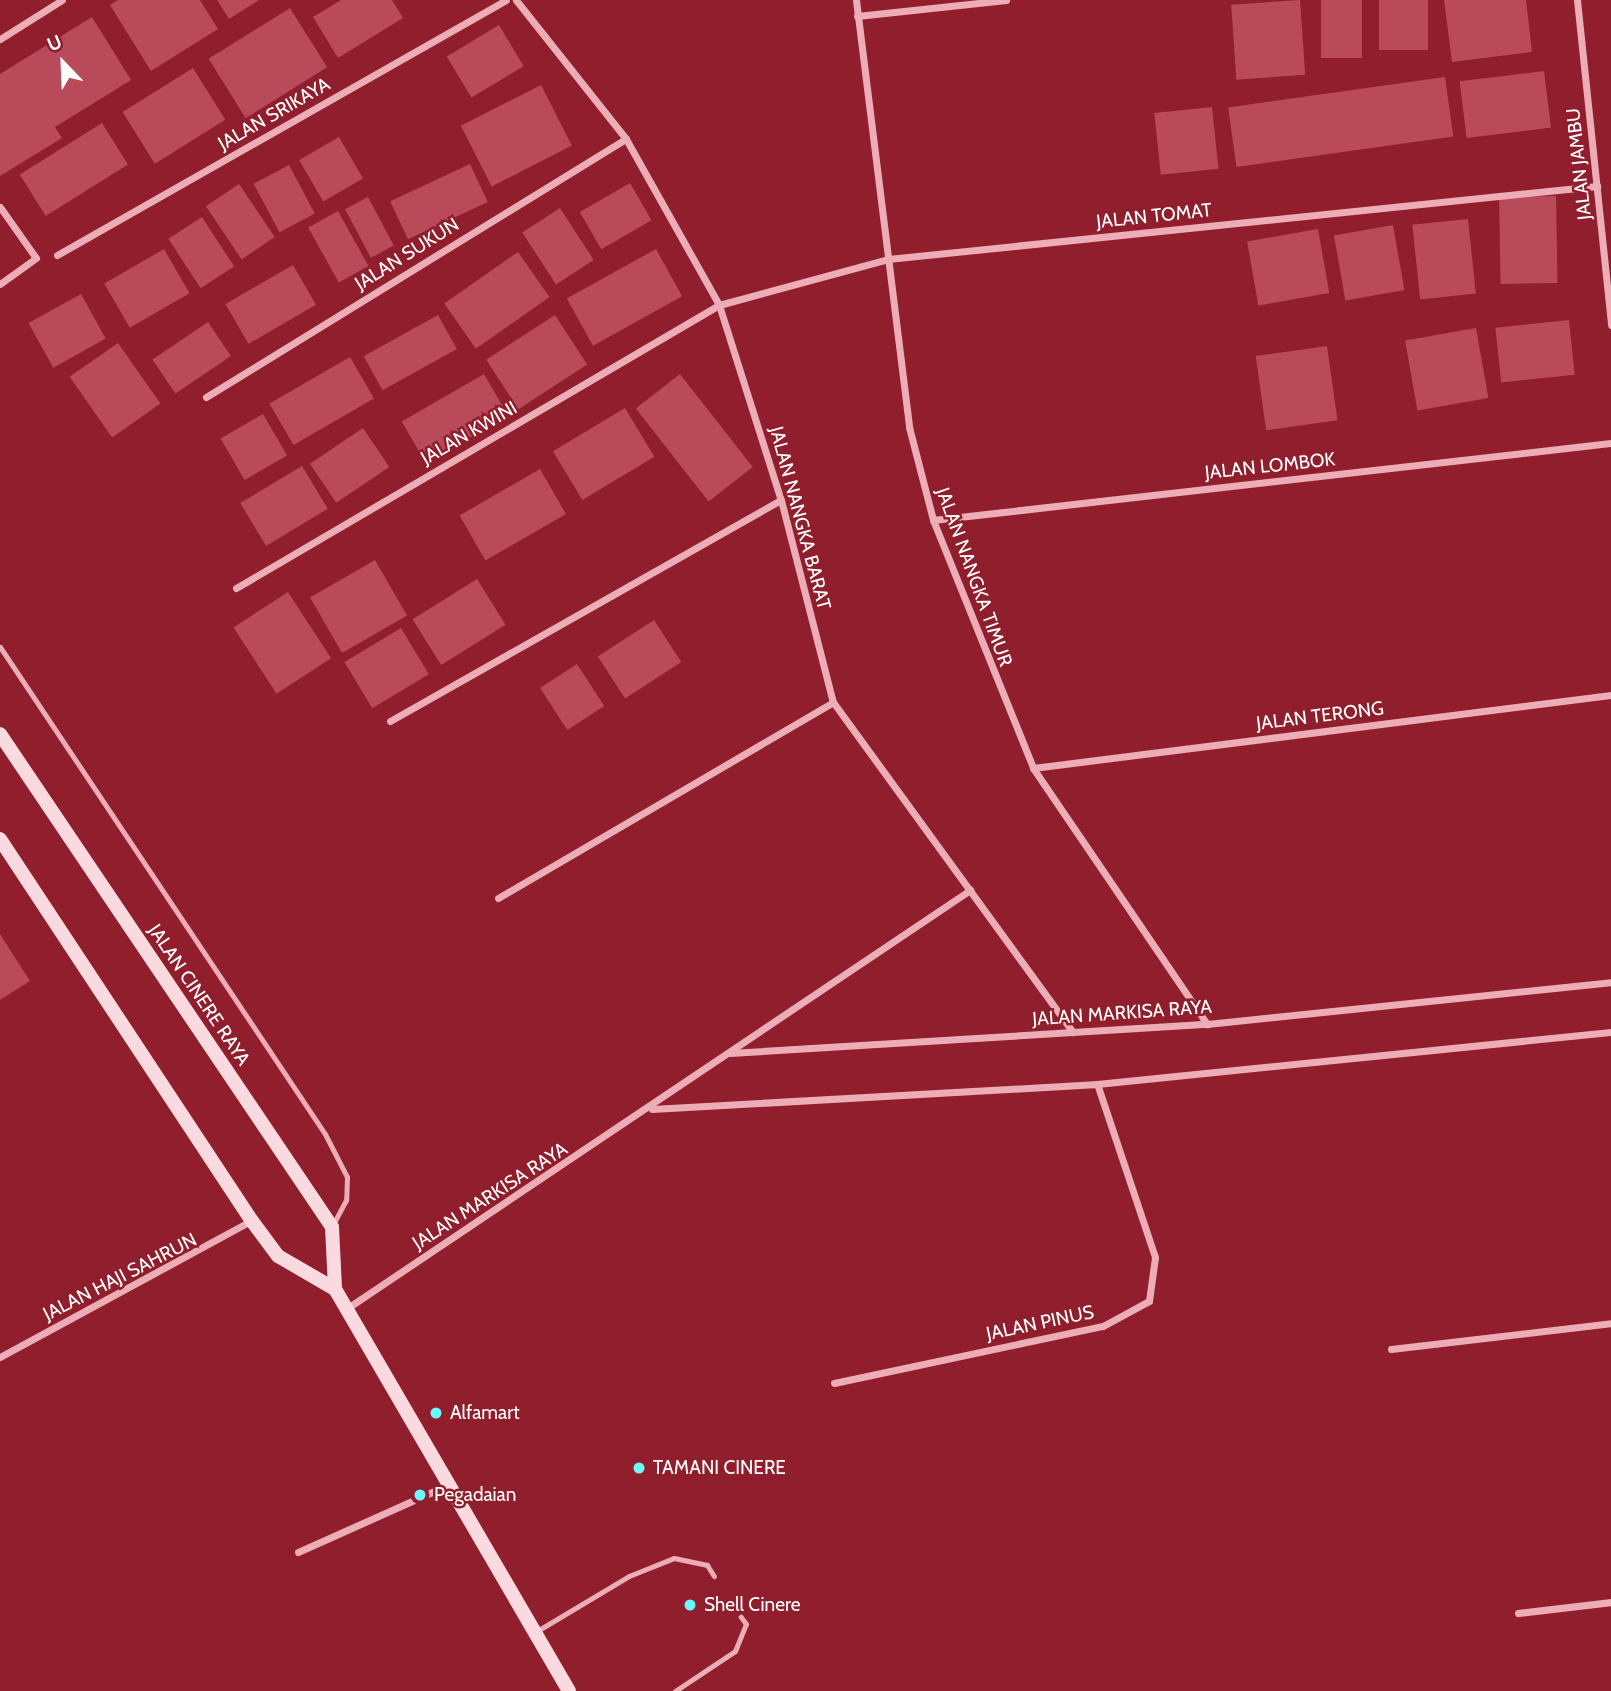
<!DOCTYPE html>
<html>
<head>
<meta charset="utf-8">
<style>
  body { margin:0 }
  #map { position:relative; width:1611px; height:1691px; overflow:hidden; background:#901e2c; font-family:Cabin,sans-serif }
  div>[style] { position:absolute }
  .building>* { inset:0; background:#b84a5a; transform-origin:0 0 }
  .service>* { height:5px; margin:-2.5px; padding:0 2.5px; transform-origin:2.5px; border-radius:2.5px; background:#edadb6 }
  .minor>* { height:7px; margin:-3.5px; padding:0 3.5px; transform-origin:3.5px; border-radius:3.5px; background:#edadb6 }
  .secondary>* { height:14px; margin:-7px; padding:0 7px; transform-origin:7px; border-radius:7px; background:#fadade }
  .dots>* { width:19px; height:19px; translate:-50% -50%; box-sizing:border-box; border:4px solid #901e2c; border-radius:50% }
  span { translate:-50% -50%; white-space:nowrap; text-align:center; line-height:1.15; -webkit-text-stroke:5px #901e2c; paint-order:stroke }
  .street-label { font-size:19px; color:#fff }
  .poi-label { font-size:19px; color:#fff }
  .left { translate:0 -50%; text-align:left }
  .north { position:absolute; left:28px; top:28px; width:70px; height:70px; -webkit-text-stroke:5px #901e2c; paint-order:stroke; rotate:337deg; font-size:19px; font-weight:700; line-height:28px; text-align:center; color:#fff }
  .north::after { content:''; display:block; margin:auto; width:24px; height:32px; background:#fff; clip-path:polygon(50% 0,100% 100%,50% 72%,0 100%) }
</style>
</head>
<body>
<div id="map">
  <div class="building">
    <i style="clip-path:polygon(118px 0,200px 0,218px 29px,151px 71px,110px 5px)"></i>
    <i style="clip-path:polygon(217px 0,259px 0,229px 19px)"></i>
    <i style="clip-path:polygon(341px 0,392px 0,403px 18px,338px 58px,313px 17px)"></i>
    <i style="left:1300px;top:0;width:75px;height:69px;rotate:86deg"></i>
    <i style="left:1321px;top:0;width:41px;height:58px"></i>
    <i style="left:1379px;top:0;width:49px;height:50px"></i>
    <i style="clip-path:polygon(1444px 0,1526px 0,1532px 52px,1452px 62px)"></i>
    <i style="left:290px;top:8px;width:70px;height:96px;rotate:58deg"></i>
    <i style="clip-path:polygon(92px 17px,131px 80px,55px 127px,62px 138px,0 176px,0 74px)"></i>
    <i style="left:499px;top:25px;width:48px;height:61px;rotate:59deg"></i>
    <i style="left:193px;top:68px;width:61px;height:83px;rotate:58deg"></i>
    <i style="left:1544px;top:71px;width:57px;height:85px;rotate:83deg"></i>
    <i style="left:1445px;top:77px;width:60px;height:219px;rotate:82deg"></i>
    <i style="left:541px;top:85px;width:68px;height:90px;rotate:63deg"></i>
    <i style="left:1212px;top:107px;width:62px;height:58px;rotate:84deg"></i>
    <i style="left:102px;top:123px;width:49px;height:97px;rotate:58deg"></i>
    <i style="left:339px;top:137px;width:48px;height:46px;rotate:60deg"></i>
    <i style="left:470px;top:164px;width:42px;height:88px;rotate:65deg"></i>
    <i style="left:289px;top:165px;width:55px;height:40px;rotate:62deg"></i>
    <i style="left:630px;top:183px;width:43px;height:58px;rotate:60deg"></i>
    <i style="left:239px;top:184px;width:64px;height:40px;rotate:56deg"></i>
    <i style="left:1556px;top:196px;width:87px;height:57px;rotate:89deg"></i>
    <i style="left:368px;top:197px;width:55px;height:26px;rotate:62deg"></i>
    <i style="left:560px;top:208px;width:62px;height:45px;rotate:57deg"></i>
    <i style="left:338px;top:211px;width:63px;height:34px;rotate:61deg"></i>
    <i style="left:202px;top:217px;width:59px;height:40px;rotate:57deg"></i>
    <i style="left:1468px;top:219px;width:75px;height:56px;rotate:84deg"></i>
    <i style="left:1393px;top:225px;width:66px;height:60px;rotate:80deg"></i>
    <i style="left:1318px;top:229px;width:65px;height:72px;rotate:80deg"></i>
    <i style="left:164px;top:249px;width:51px;height:69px;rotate:60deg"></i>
    <i style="left:656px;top:249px;width:54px;height:102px;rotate:61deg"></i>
    <i style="left:518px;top:252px;width:55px;height:90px;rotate:55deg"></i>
    <i style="left:293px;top:265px;width:46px;height:78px;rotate:60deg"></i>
    <i style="left:81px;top:294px;width:51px;height:60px;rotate:61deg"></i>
    <i style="left:438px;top:315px;width:39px;height:85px;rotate:61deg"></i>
    <i style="left:555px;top:315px;width:59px;height:82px;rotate:57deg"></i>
    <i style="left:1569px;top:320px;width:55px;height:74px;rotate:84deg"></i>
    <i style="left:208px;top:322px;width:41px;height:67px;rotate:56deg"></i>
    <i style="left:1476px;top:328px;width:71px;height:72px;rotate:80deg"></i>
    <i style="left:118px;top:343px;width:74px;height:59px;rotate:55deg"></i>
    <i style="left:1327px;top:346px;width:75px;height:72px;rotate:82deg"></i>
    <i style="left:350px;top:357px;width:48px;height:93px;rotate:60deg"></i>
    <i style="left:484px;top:374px;width:48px;height:95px;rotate:60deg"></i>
    <i style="left:680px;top:374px;width:118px;height:56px;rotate:52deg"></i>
    <i style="left:625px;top:408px;width:57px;height:84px;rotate:59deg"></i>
    <i style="left:263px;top:414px;width:48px;height:49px;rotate:60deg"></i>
    <i style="left:363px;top:428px;width:47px;height:64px;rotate:56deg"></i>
    <i style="left:302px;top:466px;width:50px;height:72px;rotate:59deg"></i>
    <i style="left:540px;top:469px;width:52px;height:93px;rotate:60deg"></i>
    <i style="left:375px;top:560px;width:64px;height:75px;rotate:60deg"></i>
    <i style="left:477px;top:579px;width:54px;height:76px;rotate:58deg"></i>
    <i style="left:288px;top:592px;width:79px;height:65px;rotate:57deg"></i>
    <i style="left:654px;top:620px;width:50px;height:67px;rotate:57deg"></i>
    <i style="left:401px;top:628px;width:54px;height:66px;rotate:59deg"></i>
    <i style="left:577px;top:664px;width:50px;height:44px;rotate:57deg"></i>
    <i style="clip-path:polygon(0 934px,30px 981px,0 1000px)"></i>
  </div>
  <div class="service">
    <i style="left:0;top:647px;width:585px;rotate:56.28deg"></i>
    <i style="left:325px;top:1134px;width:48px;rotate:62.9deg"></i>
    <i style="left:347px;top:1177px;width:23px;rotate:92deg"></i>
    <i style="left:346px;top:1200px;width:27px;rotate:118deg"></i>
    <i style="left:537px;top:1631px;width:107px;rotate:-30.9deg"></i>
    <i style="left:629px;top:1576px;width:48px;rotate:-21.8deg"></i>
    <i style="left:674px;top:1558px;width:34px;rotate:12deg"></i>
    <i style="left:707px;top:1565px;width:13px;rotate:58deg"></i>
    <i style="left:675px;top:1691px;width:72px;rotate:-33.7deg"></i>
    <i style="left:735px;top:1651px;width:29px;rotate:-68deg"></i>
    <i style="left:746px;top:1624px;width:9px;rotate:-126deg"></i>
  </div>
  <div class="minor">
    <i style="left:516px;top:0;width:177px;rotate:51.6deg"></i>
    <i style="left:626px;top:139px;width:190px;rotate:60.7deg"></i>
    <i style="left:719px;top:305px;width:205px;rotate:72.4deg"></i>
    <i style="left:781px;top:500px;width:209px;rotate:75.6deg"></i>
    <i style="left:833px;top:702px;width:408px;rotate:54deg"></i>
    <i style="left:856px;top:0;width:430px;rotate:82.9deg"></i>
    <i style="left:909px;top:427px;width:96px;rotate:75.5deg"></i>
    <i style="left:933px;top:520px;width:267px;rotate:68deg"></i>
    <i style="left:1033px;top:768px;width:310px;rotate:55.8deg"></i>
    <i style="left:1577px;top:0;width:327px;rotate:84deg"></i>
    <i style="left:857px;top:16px;width:150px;rotate:-6.1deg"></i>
    <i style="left:0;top:39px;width:73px;rotate:-32.2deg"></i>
    <i style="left:0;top:207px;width:62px;rotate:54.8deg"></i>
    <i style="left:36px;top:258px;width:44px;rotate:144.2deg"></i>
    <i style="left:57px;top:255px;width:516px;rotate:-29.59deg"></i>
    <i style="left:206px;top:397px;width:493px;rotate:-31.6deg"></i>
    <i style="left:933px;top:520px;width:682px;rotate:-6.48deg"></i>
    <i style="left:236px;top:588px;width:560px;rotate:-30.37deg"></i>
    <i style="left:719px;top:305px;width:175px;rotate:-15.2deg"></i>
    <i style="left:888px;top:259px;width:713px;rotate:-5.88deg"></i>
    <i style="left:390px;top:721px;width:449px;rotate:-29.5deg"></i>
    <i style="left:1033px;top:768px;width:583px;rotate:-7.2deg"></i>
    <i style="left:498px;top:898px;width:388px;rotate:-30.3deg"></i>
    <i style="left:730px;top:1053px;width:478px;rotate:-3.5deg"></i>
    <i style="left:1207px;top:1024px;width:406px;rotate:-5.9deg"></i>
    <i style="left:652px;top:1109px;width:446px;rotate:-3.2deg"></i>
    <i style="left:1097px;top:1084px;width:517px;rotate:-5.78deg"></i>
    <i style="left:346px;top:1309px;width:752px;rotate:-33.88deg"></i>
    <i style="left:1391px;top:1349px;width:222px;rotate:-6.7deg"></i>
    <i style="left:0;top:1357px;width:285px;rotate:-28.5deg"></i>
    <i style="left:834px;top:1383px;width:275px;rotate:-12deg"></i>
    <i style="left:1103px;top:1326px;width:52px;rotate:-28.5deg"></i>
    <i style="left:1149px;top:1301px;width:44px;rotate:-82.2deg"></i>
    <i style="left:1155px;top:1257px;width:182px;rotate:-108.5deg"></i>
    <i style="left:298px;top:1552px;width:164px;rotate:-24.1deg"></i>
    <i style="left:1518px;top:1613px;width:94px;rotate:-6.7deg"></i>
  </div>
  <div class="secondary">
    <i style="left:0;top:734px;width:594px;rotate:56.04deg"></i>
    <i style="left:332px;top:1227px;width:62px;rotate:87.2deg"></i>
    <i style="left:335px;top:1289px;width:465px;rotate:59.8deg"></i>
    <i style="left:0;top:839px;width:458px;rotate:56.6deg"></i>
    <i style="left:252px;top:1221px;width:44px;rotate:53.4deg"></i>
    <i style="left:278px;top:1256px;width:66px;rotate:30.1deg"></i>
  </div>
  <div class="dots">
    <i style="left:436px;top:1413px;background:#6cfafc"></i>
    <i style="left:639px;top:1468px;background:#6cfafc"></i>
    <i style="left:420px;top:1495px;background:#6cfafc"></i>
    <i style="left:690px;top:1605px;background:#6cfafc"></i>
  </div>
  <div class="street-label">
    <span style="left:274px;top:114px;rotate:-30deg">JALAN SRIKAYA</span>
    <span style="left:1579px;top:164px;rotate:-96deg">JALAN JAMBU</span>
    <span style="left:1154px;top:216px;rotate:-6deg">JALAN TOMAT</span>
    <span style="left:407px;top:254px;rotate:-32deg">JALAN SUKUN</span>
    <span style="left:469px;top:433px;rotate:-30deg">JALAN KWINI</span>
    <span style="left:1270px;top:466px;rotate:-6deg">JALAN LOMBOK</span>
    <span style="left:800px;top:518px;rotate:75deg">JALAN NANGKA BARAT</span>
    <span style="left:974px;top:577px;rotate:70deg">JALAN NANGKA TIMUR</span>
    <span style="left:1320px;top:716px;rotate:-7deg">JALAN TERONG</span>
    <span style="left:199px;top:995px;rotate:56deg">JALAN CINERE RAYA</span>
    <span style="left:1122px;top:1013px;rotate:-4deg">JALAN MARKISA RAYA</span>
    <span style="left:490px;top:1196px;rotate:-33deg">JALAN MARKISA RAYA</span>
    <span style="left:120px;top:1277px;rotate:-27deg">JALAN HAJI SAHRUN</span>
    <span style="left:1040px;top:1323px;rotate:-12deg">JALAN PINUS</span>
  </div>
  <div class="poi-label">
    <span class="left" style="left:450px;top:1413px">Alfamart</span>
    <span class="left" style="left:653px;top:1468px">TAMANI CINERE</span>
    <span class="left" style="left:434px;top:1495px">Pegadaian</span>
    <span class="left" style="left:704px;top:1605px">Shell Cinere</span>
  </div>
  <div class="north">U</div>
</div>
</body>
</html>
